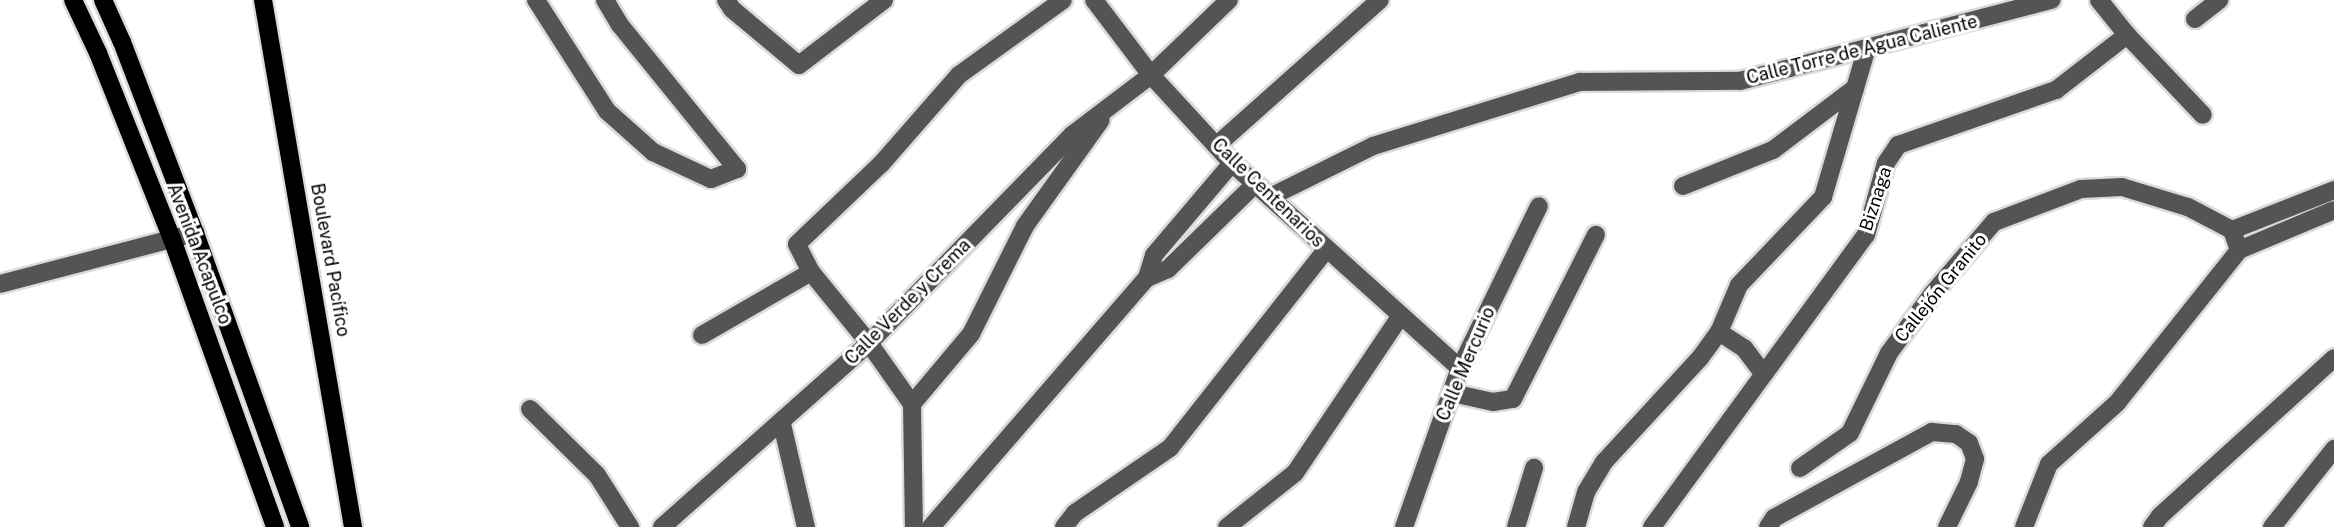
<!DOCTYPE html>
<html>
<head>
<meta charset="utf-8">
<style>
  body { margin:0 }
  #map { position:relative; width:2334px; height:527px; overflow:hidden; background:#fff; font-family:"Public Sans",sans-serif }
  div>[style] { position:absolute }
  .roads { filter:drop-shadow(2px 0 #dbdbdb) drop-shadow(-2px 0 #dbdbdb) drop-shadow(0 2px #dbdbdb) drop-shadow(0 -2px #dbdbdb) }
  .minor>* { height:18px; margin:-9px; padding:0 9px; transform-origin:9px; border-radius:9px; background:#545454 }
  .major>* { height:18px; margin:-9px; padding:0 9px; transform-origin:9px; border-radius:9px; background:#000 }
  span { translate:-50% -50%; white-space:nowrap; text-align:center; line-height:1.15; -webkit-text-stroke:6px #fff; paint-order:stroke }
  .street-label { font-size:18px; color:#000 }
</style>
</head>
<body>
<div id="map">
  <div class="roads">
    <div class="minor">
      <i style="left:536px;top:0;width:132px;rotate:57.4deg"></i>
      <i style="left:607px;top:111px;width:62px;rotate:41.7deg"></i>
      <i style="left:653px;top:152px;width:64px;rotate:25deg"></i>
      <i style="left:711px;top:179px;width:28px;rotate:-21deg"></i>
      <i style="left:737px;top:169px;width:186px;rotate:-129.1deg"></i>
      <i style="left:620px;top:25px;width:29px;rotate:-121deg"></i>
      <i style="left:726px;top:0;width:11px;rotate:56deg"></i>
      <i style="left:732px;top:9px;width:87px;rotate:39.9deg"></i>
      <i style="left:799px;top:65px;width:107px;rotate:-37.4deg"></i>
      <i style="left:1094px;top:0;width:94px;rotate:52.8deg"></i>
      <i style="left:1151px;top:75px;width:120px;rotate:47.4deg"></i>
      <i style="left:1232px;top:163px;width:307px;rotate:42deg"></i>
      <i style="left:2099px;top:0;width:45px;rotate:51.3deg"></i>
      <i style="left:2127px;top:35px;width:110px;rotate:46.5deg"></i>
      <i style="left:2195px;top:19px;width:31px;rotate:-38deg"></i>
      <i style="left:1217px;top:145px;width:218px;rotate:-41.7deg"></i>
      <i style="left:1683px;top:186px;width:97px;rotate:-21.8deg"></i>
      <i style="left:1773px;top:150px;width:103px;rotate:-37.1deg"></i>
      <i style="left:1270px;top:197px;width:115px;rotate:-26.3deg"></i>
      <i style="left:1373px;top:146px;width:217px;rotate:-17.2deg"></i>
      <i style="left:1580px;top:82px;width:160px;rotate:-0.4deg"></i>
      <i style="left:1740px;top:81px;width:322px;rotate:-14.6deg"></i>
      <i style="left:2232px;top:230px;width:110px;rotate:-21.4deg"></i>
      <i style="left:1147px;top:278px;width:23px;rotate:-23deg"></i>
      <i style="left:1168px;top:269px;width:120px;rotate:-44.3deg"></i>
      <i style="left:0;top:284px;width:202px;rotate:-14.7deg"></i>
      <i style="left:1719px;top:332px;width:30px;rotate:33deg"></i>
      <i style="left:1744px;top:348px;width:31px;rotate:53deg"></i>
      <i style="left:702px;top:335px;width:126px;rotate:-30deg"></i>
      <i style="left:1452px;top:393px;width:42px;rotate:12.4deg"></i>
      <i style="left:1493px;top:402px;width:20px;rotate:-9deg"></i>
      <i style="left:1513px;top:399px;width:184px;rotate:-63.2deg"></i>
      <i style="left:912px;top:404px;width:75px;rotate:-125.2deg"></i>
      <i style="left:869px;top:343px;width:92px;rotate:-129.2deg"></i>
      <i style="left:811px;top:272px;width:31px;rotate:-117deg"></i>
      <i style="left:797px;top:244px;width:117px;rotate:-43.6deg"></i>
      <i style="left:882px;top:163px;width:117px;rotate:-48.8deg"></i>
      <i style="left:959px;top:75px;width:128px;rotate:-35.8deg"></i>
      <i style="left:912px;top:404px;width:92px;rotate:-49.9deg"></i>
      <i style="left:971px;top:334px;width:121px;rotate:-63.4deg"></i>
      <i style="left:1025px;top:226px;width:130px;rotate:-54.4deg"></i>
      <i style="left:912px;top:404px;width:123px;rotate:89.1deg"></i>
      <i style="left:530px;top:409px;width:94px;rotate:44.6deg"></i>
      <i style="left:597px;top:475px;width:62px;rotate:57.6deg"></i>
      <i style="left:782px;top:424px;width:106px;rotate:76.9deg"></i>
      <i style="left:1800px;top:468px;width:61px;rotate:-35deg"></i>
      <i style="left:1850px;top:433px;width:89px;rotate:-64deg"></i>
      <i style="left:1889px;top:353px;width:74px;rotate:-53.7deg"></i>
      <i style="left:1933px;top:293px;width:94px;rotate:-49.3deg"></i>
      <i style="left:1994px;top:222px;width:93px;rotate:-20.8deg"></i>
      <i style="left:2081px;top:189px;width:41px;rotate:-2.8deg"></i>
      <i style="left:2122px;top:187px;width:69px;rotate:16.9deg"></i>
      <i style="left:2188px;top:207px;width:50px;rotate:27.6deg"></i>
      <i style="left:2232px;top:230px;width:21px;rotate:71deg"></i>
      <i style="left:662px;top:527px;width:277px;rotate:-41.6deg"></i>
      <i style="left:869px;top:343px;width:291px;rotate:-45.7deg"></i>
      <i style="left:1072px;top:135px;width:99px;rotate:-37.2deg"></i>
      <i style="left:1151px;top:75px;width:108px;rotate:-43.9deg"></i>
      <i style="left:931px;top:527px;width:330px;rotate:-49.1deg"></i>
      <i style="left:1147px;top:278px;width:24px;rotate:-73deg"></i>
      <i style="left:1154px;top:255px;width:121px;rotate:-49.7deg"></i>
      <i style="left:1064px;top:527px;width:18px;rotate:-52deg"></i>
      <i style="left:1075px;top:513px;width:115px;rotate:-34.4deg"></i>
      <i style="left:1170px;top:448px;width:252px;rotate:-51.8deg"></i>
      <i style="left:1227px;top:527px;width:87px;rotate:-38.5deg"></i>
      <i style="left:1295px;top:473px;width:190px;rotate:-56.1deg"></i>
      <i style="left:1404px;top:527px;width:169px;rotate:-70.6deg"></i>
      <i style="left:1460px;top:368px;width:180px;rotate:-64deg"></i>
      <i style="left:1516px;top:527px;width:62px;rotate:-73deg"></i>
      <i style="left:1576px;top:527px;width:36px;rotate:-74deg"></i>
      <i style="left:1586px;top:492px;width:35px;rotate:-59deg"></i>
      <i style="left:1604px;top:462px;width:142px;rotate:-47.3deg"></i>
      <i style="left:1700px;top:358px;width:32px;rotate:-54deg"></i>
      <i style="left:1719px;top:332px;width:51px;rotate:-66.9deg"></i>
      <i style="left:1739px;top:285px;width:122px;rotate:-46.3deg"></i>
      <i style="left:1823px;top:197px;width:152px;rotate:-73.6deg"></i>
      <i style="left:1652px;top:527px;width:362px;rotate:-53.8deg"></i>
      <i style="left:1866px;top:235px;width:75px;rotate:-74.5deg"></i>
      <i style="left:1886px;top:163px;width:22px;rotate:-56deg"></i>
      <i style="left:1898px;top:145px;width:167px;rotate:-19.2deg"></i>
      <i style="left:2056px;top:90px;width:90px;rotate:-37.8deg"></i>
      <i style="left:1768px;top:527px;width:11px;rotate:-56deg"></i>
      <i style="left:1774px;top:518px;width:180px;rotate:-28.6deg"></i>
      <i style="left:1932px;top:432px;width:24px;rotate:5deg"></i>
      <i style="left:1956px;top:434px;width:16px;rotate:35deg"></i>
      <i style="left:1969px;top:443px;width:17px;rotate:69deg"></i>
      <i style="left:1975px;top:459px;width:24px;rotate:105deg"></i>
      <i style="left:1969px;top:482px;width:50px;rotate:116.1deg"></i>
      <i style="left:2024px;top:527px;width:68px;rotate:-68.4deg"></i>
      <i style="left:2049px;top:464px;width:91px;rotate:-41.9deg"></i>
      <i style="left:2117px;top:403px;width:196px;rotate:-51.4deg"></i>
      <i style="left:2239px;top:250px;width:103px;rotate:-22.8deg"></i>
      <i style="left:2152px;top:527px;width:14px;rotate:-54deg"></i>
      <i style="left:2160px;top:516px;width:235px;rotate:-42.2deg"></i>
      <i style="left:2272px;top:527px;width:100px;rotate:-51.5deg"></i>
    </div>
    <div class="major">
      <i style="left:73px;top:0;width:59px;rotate:64.7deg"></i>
      <i style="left:98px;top:53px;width:200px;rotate:68.3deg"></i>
      <i style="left:172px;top:239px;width:306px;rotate:70.3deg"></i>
      <i style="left:103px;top:0;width:46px;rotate:65.7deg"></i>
      <i style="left:122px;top:42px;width:204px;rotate:69.1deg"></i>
      <i style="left:195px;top:233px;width:312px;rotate:70.3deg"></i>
      <i style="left:263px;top:0;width:535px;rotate:80.31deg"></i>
    </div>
  </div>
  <div class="street-label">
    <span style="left:1862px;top:50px;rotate:-14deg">Calle Torre de Agua Caliente</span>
    <span style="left:1268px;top:193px;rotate:44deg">Calle Centenarios</span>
    <span style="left:1876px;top:199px;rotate:-72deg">Biznaga</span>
    <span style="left:199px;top:254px;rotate:69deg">Avenida Acapulco</span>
    <span style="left:330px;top:260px;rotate:80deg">Boulevard Pacífico</span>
    <span style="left:1941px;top:288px;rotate:-51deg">Callejón Granito</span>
    <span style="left:908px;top:302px;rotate:-45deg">Calle Verde y Crema</span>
    <span style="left:1466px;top:364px;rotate:-67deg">Calle Mercurio</span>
  </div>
</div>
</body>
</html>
